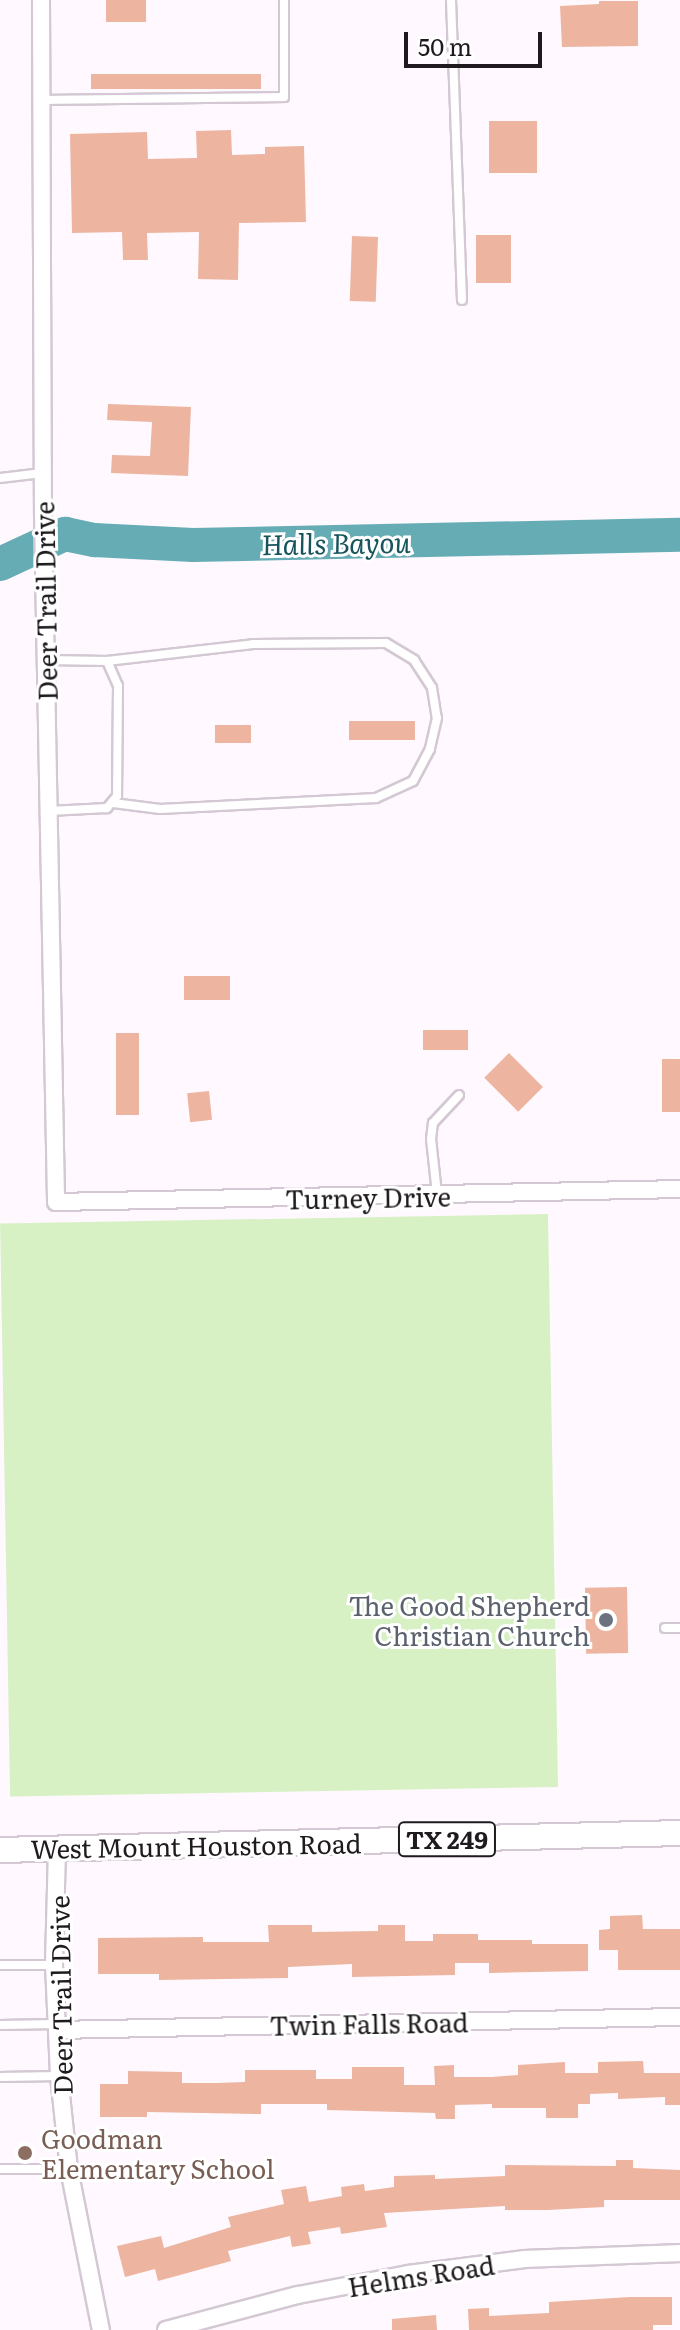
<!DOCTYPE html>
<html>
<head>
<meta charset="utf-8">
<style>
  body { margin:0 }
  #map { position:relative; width:680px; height:2330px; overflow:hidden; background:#fff8ff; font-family:Literata,serif }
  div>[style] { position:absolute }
  .green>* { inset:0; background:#d7f1c5; transform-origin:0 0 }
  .river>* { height:34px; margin:-17px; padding:0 17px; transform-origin:17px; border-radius:17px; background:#65acb4 }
  .building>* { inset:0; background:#edb5a0; transform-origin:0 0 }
  .roads { filter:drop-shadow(2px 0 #d3c8d3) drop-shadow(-2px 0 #d3c8d3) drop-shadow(0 2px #d3c8d3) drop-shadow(0 -2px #d3c8d3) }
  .lane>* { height:8px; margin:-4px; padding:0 4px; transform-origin:4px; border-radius:4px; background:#fff }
  .street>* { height:16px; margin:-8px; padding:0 8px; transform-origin:8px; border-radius:8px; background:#fff }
  .primary>* { height:24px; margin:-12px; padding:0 12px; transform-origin:12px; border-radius:12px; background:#fff }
  .dots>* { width:22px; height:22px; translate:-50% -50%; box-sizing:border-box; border:4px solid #fff; border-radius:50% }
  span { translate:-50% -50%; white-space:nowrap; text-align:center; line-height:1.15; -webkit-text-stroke:6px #fff; paint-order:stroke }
  .shield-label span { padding:2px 6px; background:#fff; border:2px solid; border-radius:6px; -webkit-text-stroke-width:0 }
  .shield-label { font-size:24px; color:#1e1a1e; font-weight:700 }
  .street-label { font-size:26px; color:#1e1a1e }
  .worship-label { font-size:26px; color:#5b616d }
  .right { translate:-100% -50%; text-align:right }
  .education-label { font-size:26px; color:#785e54 }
  .left { translate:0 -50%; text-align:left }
  .water-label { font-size:28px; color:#17545b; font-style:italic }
  .scale { position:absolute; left:404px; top:32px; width:138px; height:36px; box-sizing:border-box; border:4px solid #1e1a1e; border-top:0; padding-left:10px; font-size:24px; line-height:28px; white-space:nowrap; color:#1e1a1e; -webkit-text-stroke:6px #fff; paint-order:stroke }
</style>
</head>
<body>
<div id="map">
  <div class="green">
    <i style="left:548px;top:1214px;width:573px;height:548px;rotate:89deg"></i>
  </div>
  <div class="river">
    <i style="left:0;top:564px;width:72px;rotate:-24.8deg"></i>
    <i style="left:65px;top:534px;width:30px;rotate:12deg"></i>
    <i style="left:94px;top:540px;width:99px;rotate:2.9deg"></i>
    <i style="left:193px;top:545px;width:487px;rotate:-1.2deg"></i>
  </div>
  <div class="building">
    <i style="left:106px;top:0;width:40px;height:22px"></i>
    <i style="clip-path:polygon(599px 1px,638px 1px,638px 46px,562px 47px,560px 6px,599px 4px)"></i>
    <i style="left:261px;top:74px;width:15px;height:170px;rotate:90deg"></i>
    <i style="left:489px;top:121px;width:48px;height:52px"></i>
    <i style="clip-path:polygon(231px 130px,232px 155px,265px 154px,265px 147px,304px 146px,306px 222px,239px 223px,238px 280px,198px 279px,199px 232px,147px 233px,148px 260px,123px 260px,122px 232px,72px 233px,70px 134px,147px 132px,148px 159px,197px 158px,196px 131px)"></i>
    <i style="left:476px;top:235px;width:35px;height:48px"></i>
    <i style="left:352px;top:236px;width:26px;height:65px;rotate:2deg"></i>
    <i style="clip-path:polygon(108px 404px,191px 407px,188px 476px,111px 473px,112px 455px,150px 456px,152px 422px,107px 420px)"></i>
    <i style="left:349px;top:721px;width:66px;height:19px"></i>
    <i style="left:215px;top:725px;width:36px;height:18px"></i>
    <i style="left:184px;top:976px;width:46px;height:24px"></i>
    <i style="left:423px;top:1030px;width:45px;height:20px"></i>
    <i style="left:116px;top:1033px;width:23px;height:82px"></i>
    <i style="left:509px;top:1053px;width:48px;height:35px;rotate:45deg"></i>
    <i style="left:662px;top:1059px;width:18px;height:53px"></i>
    <i style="left:209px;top:1091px;width:29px;height:22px;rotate:84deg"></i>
    <i style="left:627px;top:1587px;width:66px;height:42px;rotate:89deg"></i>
    <i style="clip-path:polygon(642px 1915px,643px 1929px,680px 1929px,680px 1970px,618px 1970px,618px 1950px,599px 1950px,599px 1930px,610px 1929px,610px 1916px)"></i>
    <i style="clip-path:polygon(268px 1925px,312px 1925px,312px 1932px,378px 1931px,378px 1925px,405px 1925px,405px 1941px,433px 1941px,433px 1934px,478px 1934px,478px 1940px,532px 1940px,532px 1944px,588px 1944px,588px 1971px,489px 1973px,489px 1963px,455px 1963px,455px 1975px,352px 1977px,352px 1964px,288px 1967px,288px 1978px,159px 1980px,159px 1974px,98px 1974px,98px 1938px,203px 1937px,203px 1942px,269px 1942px)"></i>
    <i style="clip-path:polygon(643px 2061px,644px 2073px,680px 2073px,680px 2105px,665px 2105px,665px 2097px,618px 2099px,618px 2093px,590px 2094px,590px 2104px,578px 2104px,578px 2118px,546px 2118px,546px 2108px,492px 2108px,492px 2104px,455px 2105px,455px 2119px,436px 2119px,435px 2113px,327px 2110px,327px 2104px,261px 2104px,261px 2114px,147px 2112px,147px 2117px,100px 2117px,100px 2084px,128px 2084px,128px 2071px,182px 2072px,182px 2083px,217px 2083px,245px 2082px,245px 2070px,316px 2070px,316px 2079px,352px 2079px,352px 2067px,404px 2067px,404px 2085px,435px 2085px,434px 2066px,454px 2065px,454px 2077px,492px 2077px,518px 2075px,518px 2065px,565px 2062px,565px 2073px,598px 2073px,598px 2062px)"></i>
    <i style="clip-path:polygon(616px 2160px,633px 2160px,633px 2168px,680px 2170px,680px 2200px,604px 2200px,604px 2207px,548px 2210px,505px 2210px,505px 2206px,384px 2213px,387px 2227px,341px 2234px,340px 2227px,308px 2232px,311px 2244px,292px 2247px,290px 2236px,228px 2251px,231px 2261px,158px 2281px,155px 2269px,125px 2277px,117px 2246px,161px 2236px,164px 2248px,231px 2227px,228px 2217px,284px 2204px,281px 2190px,306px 2186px,309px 2202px,342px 2196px,341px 2187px,364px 2184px,365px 2191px,394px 2187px,394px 2176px,435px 2175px,435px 2179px,505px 2176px,505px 2165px,616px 2166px)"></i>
    <i style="clip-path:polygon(630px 2297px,672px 2297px,672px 2325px,653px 2325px,653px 2330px,469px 2330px,468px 2309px,489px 2308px,489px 2316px,549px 2313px,549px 2302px)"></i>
    <i style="clip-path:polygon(436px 2315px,437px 2330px,392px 2330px,392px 2319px)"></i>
  </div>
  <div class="roads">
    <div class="lane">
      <i style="left:451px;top:0;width:300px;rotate:87.9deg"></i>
      <i style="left:44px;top:100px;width:240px;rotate:-0.7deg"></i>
      <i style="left:284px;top:97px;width:97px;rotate:-90deg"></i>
      <i style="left:0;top:478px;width:43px;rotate:-6.6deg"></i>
      <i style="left:47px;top:660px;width:60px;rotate:1deg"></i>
      <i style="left:107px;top:661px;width:27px;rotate:66deg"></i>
      <i style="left:118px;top:686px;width:110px;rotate:90.5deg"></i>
      <i style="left:117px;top:796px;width:16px;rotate:130deg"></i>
      <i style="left:107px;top:808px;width:58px;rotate:177deg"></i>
      <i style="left:107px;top:661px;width:147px;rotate:-6.6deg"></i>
      <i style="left:253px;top:644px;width:133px;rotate:-0.4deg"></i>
      <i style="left:386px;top:643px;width:33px;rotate:31deg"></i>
      <i style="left:414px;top:660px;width:33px;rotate:57deg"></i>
      <i style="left:432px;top:688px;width:30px;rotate:81deg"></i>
      <i style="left:437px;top:718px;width:32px;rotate:103deg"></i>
      <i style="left:430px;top:749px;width:36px;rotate:118deg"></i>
      <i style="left:413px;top:781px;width:41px;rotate:155.3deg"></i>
      <i style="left:376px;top:798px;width:216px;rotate:177.1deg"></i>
      <i style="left:160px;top:809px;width:47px;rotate:-172.7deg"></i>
      <i style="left:437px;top:1194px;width:55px;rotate:-96.2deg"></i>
      <i style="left:431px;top:1139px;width:16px;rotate:-83deg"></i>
      <i style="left:433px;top:1123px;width:38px;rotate:-47deg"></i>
      <i style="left:665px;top:1628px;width:15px"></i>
      <i style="left:0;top:1965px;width:54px"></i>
      <i style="left:0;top:2025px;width:57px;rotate:-1deg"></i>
      <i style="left:0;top:2077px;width:59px;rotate:-1deg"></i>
      <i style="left:0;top:2169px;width:69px"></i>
    </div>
    <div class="street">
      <i style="left:41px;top:0;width:516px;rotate:89.78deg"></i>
      <i style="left:43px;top:516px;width:686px;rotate:88.91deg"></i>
      <i style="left:56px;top:1202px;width:624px;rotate:-1.19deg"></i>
      <i style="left:57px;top:1849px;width:116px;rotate:91.5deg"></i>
      <i style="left:54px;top:1965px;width:111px;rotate:87.4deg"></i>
      <i style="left:59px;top:2076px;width:94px;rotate:83.9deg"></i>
      <i style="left:69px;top:2169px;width:164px;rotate:78.8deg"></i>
      <i style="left:57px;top:2030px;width:623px;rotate:-1.2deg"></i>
      <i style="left:166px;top:2330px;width:137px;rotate:-14.9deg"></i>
      <i style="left:298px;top:2295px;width:112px;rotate:-10.8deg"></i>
      <i style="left:408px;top:2274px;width:118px;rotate:-7.3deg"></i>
      <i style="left:525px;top:2259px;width:155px;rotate:-2.2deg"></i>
    </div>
    <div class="primary">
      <i style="left:0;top:1850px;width:680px;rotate:-1.43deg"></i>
    </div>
  </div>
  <div class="dots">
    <i style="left:606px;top:1620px;background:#6b7280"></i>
    <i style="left:25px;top:2153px;background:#8d6e63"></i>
  </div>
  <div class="shield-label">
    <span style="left:447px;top:1839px">TX 249</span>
  </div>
  <div class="street-label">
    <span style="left:45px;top:601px;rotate:-91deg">Deer Trail Drive</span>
    <span style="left:368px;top:1197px;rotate:-1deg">Turney Drive</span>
    <span style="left:196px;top:1845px;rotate:-1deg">West Mount Houston Road</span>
    <span style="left:60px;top:1995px;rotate:-91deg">Deer Trail Drive</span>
    <span style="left:369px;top:2023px;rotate:-1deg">Twin Falls Road</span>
    <span style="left:421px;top:2275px;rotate:-9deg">Helms Road</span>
  </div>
  <div class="worship-label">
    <span class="right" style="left:590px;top:1620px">The Good Shepherd<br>Christian Church</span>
  </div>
  <div class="education-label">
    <span class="left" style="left:41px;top:2153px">Goodman<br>Elementary School</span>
  </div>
  <div class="water-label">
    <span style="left:336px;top:542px;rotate:-1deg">Halls Bayou</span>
  </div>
  <div class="scale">50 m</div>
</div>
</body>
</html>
